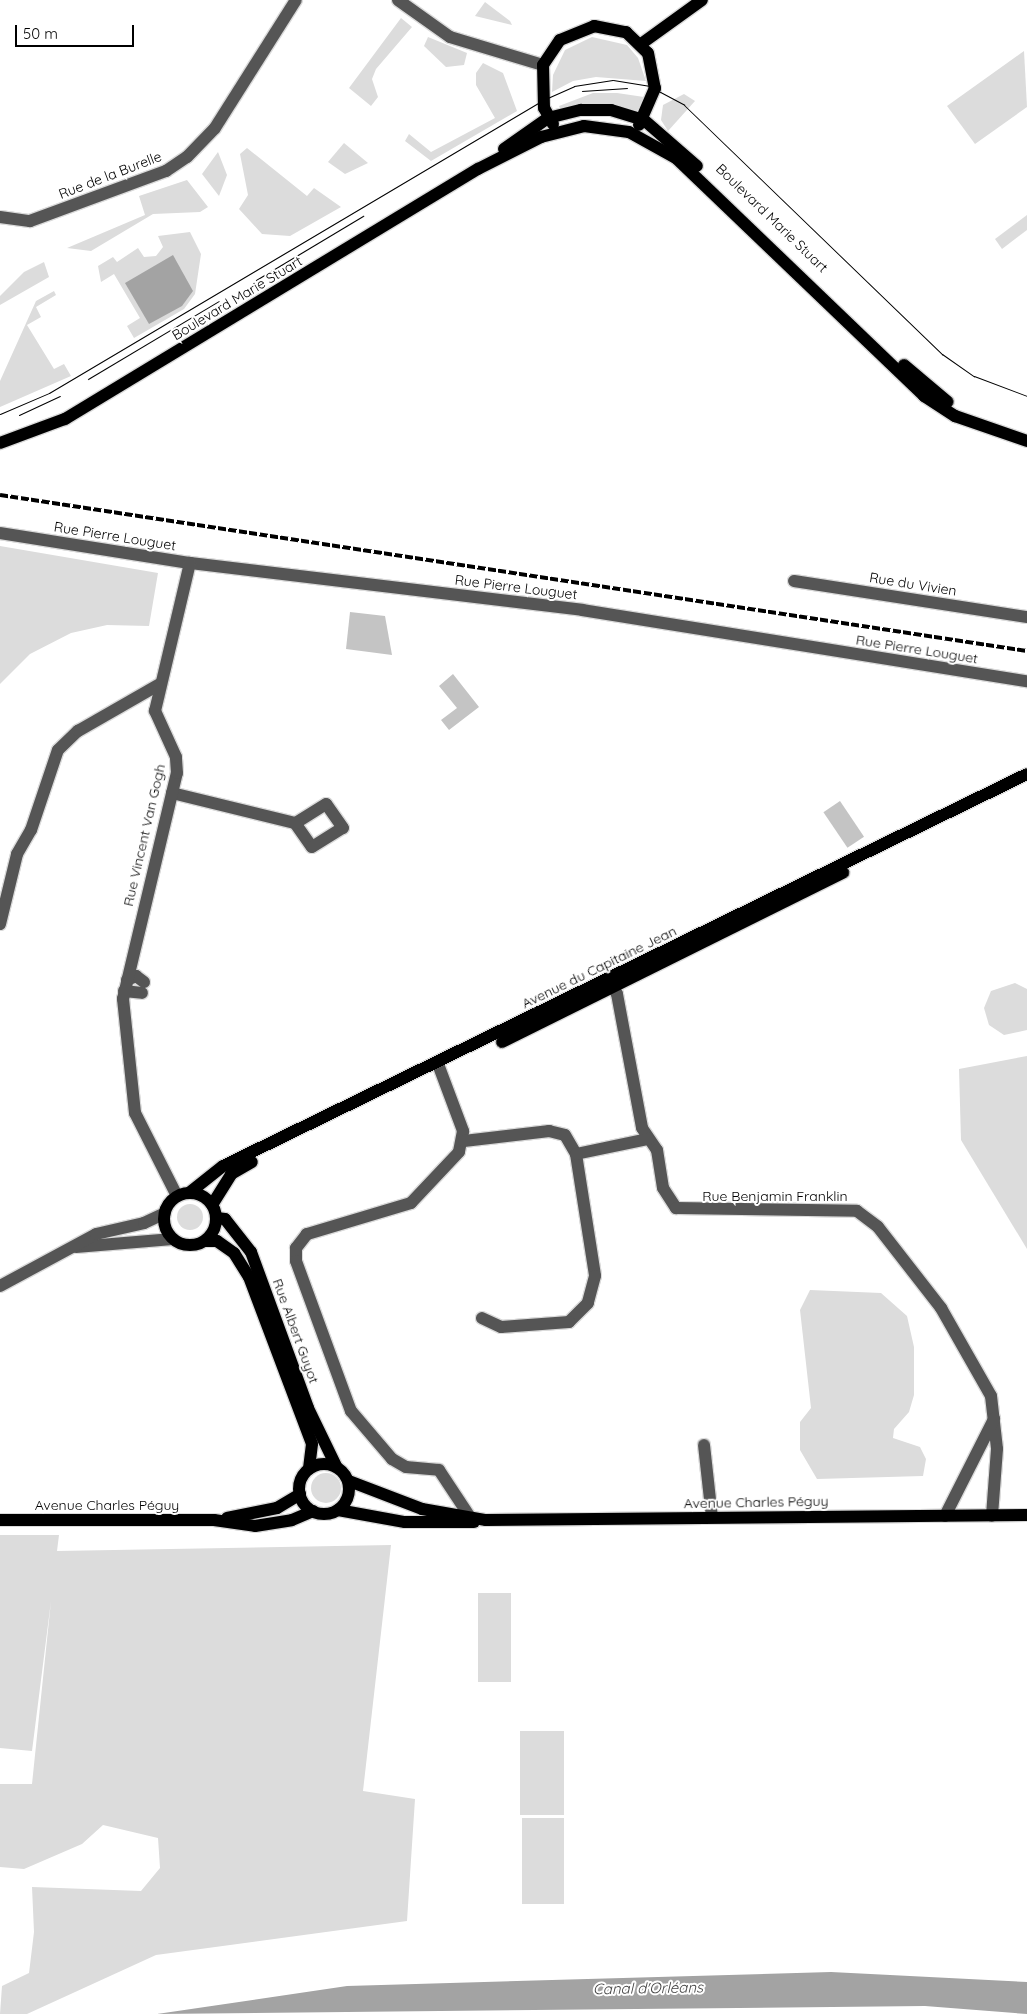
<!DOCTYPE html>
<html>
<head>
<meta charset="utf-8">
<style>
  body { margin:0 }
  #map { position:relative; width:1027px; height:2014px; overflow:hidden; background:#fff; font-family:Quicksand,sans-serif }
  div>[style] { position:absolute }
  .green>* { inset:0; background:#dcdcdc; transform-origin:0 0 }
  .round { border-radius:50% }
  .water>* { inset:0; background:#a3a3a3 }
  .building>* { inset:0; background:#c4c4c4; transform-origin:0 0 }
  .roads { filter:drop-shadow(1px 0 #dbdbdb) drop-shadow(-1px 0 #dbdbdb) drop-shadow(0 1px #dbdbdb) drop-shadow(0 -1px #dbdbdb) }
  .minor>* { height:12px; margin:-6px; padding:0 6px; transform-origin:6px; border-radius:6px; background:#555 }
  .major>* { height:12px; margin:-6px; padding:0 6px; transform-origin:6px; border-radius:6px; background:#000 }
  .major>.ring { margin:-6px; padding:0; box-sizing:content-box; background:none; border:12px solid #000; border-radius:50% }
  .tram>* { height:1px; margin:-0.5px; padding:0 0.5px; transform-origin:0.5px; border-radius:0.5px; background:#000 }
  .rail>* { height:4px; margin-top:-2px; transform-origin:0; background:repeating-linear-gradient(90deg,#000 0 8px,transparent 0 10.5px) }
  span { translate:-50% -50%; white-space:nowrap; text-align:center; line-height:1.15; -webkit-text-stroke:4px #fff; paint-order:stroke }
  .street-label { font-size:14px; color:#000 }
  .water-label { font-size:15px; color:#444; font-style:italic }
  .scale { position:absolute; left:15px; top:25px; width:119px; height:22px; box-sizing:border-box; border:2px solid #000; border-top:0; padding-left:6px; font-size:15px; line-height:18px; white-space:nowrap; color:#000; -webkit-text-stroke:4px #fff; paint-order:stroke }
</style>
</head>
<body>
<div id="map">
  <div class="green">
    <i style="clip-path:polygon(485px 2px,510px 21px,512px 25px,475px 16px)"></i>
    <i style="clip-path:polygon(401px 18px,412px 27px,376px 69px,372px 79px,378px 97px,371px 106px,349px 88px)"></i>
    <i style="clip-path:polygon(428px 37px,467px 53px,464px 65px,446px 67px,424px 46px)"></i>
    <i style="clip-path:polygon(592px 37px,627px 45px,638px 58px,646px 81px,596px 77px,573px 81px,552px 92px,553px 75px,565px 50px)"></i>
    <i style="clip-path:polygon(1024px 51px,1027px 107px,975px 144px,947px 106px)"></i>
    <i style="clip-path:polygon(483px 63px,503px 73px,517px 111px,431px 161px,405px 141px,409px 134px,431px 152px,495px 118px,476px 85px,476px 73px)"></i>
    <i style="clip-path:polygon(593px 93px,617px 93px,644px 97px,637px 111px,605px 105px,561px 110px,559px 106px)"></i>
    <i style="clip-path:polygon(684px 94px,695px 101px,668px 131px,661px 120px,663px 105px)"></i>
    <i style="clip-path:polygon(344px 143px,368px 163px,345px 174px,328px 162px)"></i>
    <i style="clip-path:polygon(247px 148px,307px 196px,314px 188px,341px 207px,290px 236px,262px 234px,239px 209px,248px 195px,240px 154px)"></i>
    <i style="clip-path:polygon(218px 152px,227px 175px,219px 196px,202px 174px)"></i>
    <i style="clip-path:polygon(187px 180px,208px 207px,200px 212px,153px 214px,91px 251px,67px 248px,145px 215px,139px 196px)"></i>
    <i style="clip-path:polygon(1027px 215px,1027px 230px,1002px 249px,995px 239px)"></i>
    <i style="clip-path:polygon(190px 232px,201px 254px,195px 294px,184px 309px,134px 338px,127px 326px,140px 318px,114px 274px,101px 282px,98px 266px,113px 257px,117px 262px,138px 248px,144px 257px,156px 256px,163px 247px,158px 236px)"></i>
    <i style="clip-path:polygon(44px 262px,49px 277px,0 305px,0 296px,24px 272px)"></i>
    <i style="clip-path:polygon(54px 291px,56px 295px,36px 307px,41px 317px,27px 325px,54px 369px,64px 364px,71px 376px,0 407px,0 381px,36px 301px)"></i>
    <i style="clip-path:polygon(0 546px,158px 573px,149px 626px,107px 625px,71px 633px,30px 654px,0 684px)"></i>
    <i style="clip-path:polygon(1015px 983px,1027px 989px,1027px 1030px,1004px 1035px,989px 1025px,984px 1008px,991px 991px)"></i>
    <i style="clip-path:polygon(1027px 1056px,1027px 1249px,961px 1140px,959px 1069px)"></i>
    <i class="round" style="left:177px;top:1204px;width:26px;height:26px"></i>
    <i style="clip-path:polygon(810px 1290px,881px 1293px,907px 1316px,914px 1347px,914px 1395px,909px 1412px,894px 1429px,893px 1438px,920px 1447px,926px 1459px,923px 1476px,817px 1479px,800px 1450px,800px 1422px,811px 1408px,800px 1310px)"></i>
    <i class="round" style="left:311px;top:1473px;width:30px;height:30px"></i>
    <i style="clip-path:polygon(0 1535px,59px 1535px,57px 1551px,391px 1545px,363px 1791px,415px 1799px,407px 1921px,156px 1955px,27px 2014px,0 2014px,2px 1986px,29px 1973px,34px 1932px,32px 1887px,141px 1891px,160px 1868px,158px 1838px,103px 1825px,82px 1844px,24px 1869px,0 1867px,0 1784px,32px 1784px,51px 1601px,32px 1751px,0 1748px)"></i>
    <i style="left:478px;top:1593px;width:33px;height:89px"></i>
    <i style="left:564px;top:1731px;width:84px;height:44px;rotate:90deg"></i>
    <i style="left:522px;top:1818px;width:42px;height:86px"></i>
  </div>
  <div class="water">
    <i style="clip-path:polygon(173px 255px,193px 291px,182px 306px,149px 324px,125px 283px)"></i>
    <i style="clip-path:polygon(831px 1972px,1027px 1982px,1027px 2014px,925px 2006px,157px 2014px,347px 1986px)"></i>
  </div>
  <div class="building">
    <i style="clip-path:polygon(350px 612px,385px 616px,392px 655px,346px 649px)"></i>
    <i style="clip-path:polygon(453px 674px,479px 707px,449px 730px,441px 720px,457px 708px,439px 686px)"></i>
    <i style="left:840px;top:801px;width:43px;height:20px;rotate:56deg"></i>
  </div>
  <div class="roads">
    <div class="minor">
      <i style="left:398px;top:0;width:64px;rotate:35.4deg"></i>
      <i style="left:450px;top:37px;width:97px;rotate:16.8deg"></i>
      <i style="left:0;top:217px;width:30px;rotate:8deg"></i>
      <i style="left:30px;top:221px;width:145px;rotate:-20.2deg"></i>
      <i style="left:166px;top:171px;width:25px;rotate:-34deg"></i>
      <i style="left:187px;top:157px;width:40px;rotate:-46deg"></i>
      <i style="left:215px;top:128px;width:151px;rotate:-57.7deg"></i>
      <i style="left:0;top:533px;width:192px;rotate:9deg"></i>
      <i style="left:190px;top:563px;width:395px;rotate:6.8deg"></i>
      <i style="left:582px;top:610px;width:451px;rotate:9.1deg"></i>
      <i style="left:794px;top:581px;width:236px;rotate:8.8deg"></i>
      <i style="left:172px;top:793px;width:127px;rotate:13.7deg"></i>
      <i style="left:295px;top:823px;width:29px;rotate:55deg"></i>
      <i style="left:312px;top:847px;width:36px;rotate:-32deg"></i>
      <i style="left:343px;top:828px;width:29px;rotate:-125deg"></i>
      <i style="left:326px;top:804px;width:36px;rotate:148deg"></i>
      <i style="left:0;top:924px;width:72px;rotate:-76.3deg"></i>
      <i style="left:17px;top:854px;width:28px;rotate:-60deg"></i>
      <i style="left:31px;top:830px;width:84px;rotate:-71.4deg"></i>
      <i style="left:58px;top:750px;width:28px;rotate:-44deg"></i>
      <i style="left:78px;top:731px;width:95px;rotate:-29.8deg"></i>
      <i style="left:127px;top:980px;width:10px;rotate:-24deg"></i>
      <i style="left:136px;top:976px;width:10px;rotate:37deg"></i>
      <i style="left:607px;top:980px;width:17px;rotate:54deg"></i>
      <i style="left:617px;top:994px;width:136px;rotate:79.4deg"></i>
      <i style="left:642px;top:1128px;width:27px;rotate:56deg"></i>
      <i style="left:657px;top:1150px;width:38px;rotate:81deg"></i>
      <i style="left:663px;top:1188px;width:24px;rotate:57deg"></i>
      <i style="left:676px;top:1208px;width:181px;rotate:0.9deg"></i>
      <i style="left:857px;top:1211px;width:26px;rotate:37deg"></i>
      <i style="left:878px;top:1227px;width:103px;rotate:52.1deg"></i>
      <i style="left:941px;top:1308px;width:101px;rotate:60.4deg"></i>
      <i style="left:991px;top:1396px;width:53px;rotate:83.5deg"></i>
      <i style="left:997px;top:1449px;width:67px;rotate:94.3deg"></i>
      <i style="left:124px;top:991px;width:18px;rotate:6deg"></i>
      <i style="left:438px;top:1064px;width:72px;rotate:69.5deg"></i>
      <i style="left:463px;top:1131px;width:21px;rotate:101deg"></i>
      <i style="left:459px;top:1152px;width:70px;rotate:133.3deg"></i>
      <i style="left:411px;top:1203px;width:109px;rotate:163.4deg"></i>
      <i style="left:307px;top:1234px;width:18px;rotate:128deg"></i>
      <i style="left:296px;top:1248px;width:13px;rotate:90deg"></i>
      <i style="left:296px;top:1261px;width:160px;rotate:69.9deg"></i>
      <i style="left:351px;top:1411px;width:63px;rotate:49.5deg"></i>
      <i style="left:392px;top:1459px;width:16px;rotate:30deg"></i>
      <i style="left:406px;top:1467px;width:33px;rotate:5deg"></i>
      <i style="left:439px;top:1470px;width:56px;rotate:56.6deg"></i>
      <i style="left:464px;top:1141px;width:86px;rotate:-6.7deg"></i>
      <i style="left:549px;top:1131px;width:16px;rotate:14deg"></i>
      <i style="left:565px;top:1135px;width:22px;rotate:60deg"></i>
      <i style="left:576px;top:1154px;width:123px;rotate:81.1deg"></i>
      <i style="left:595px;top:1276px;width:28px;rotate:105deg"></i>
      <i style="left:588px;top:1303px;width:27px;rotate:135deg"></i>
      <i style="left:569px;top:1322px;width:68px;rotate:175.8deg"></i>
      <i style="left:501px;top:1327px;width:21px;rotate:-155deg"></i>
      <i style="left:576px;top:1154px;width:74px;rotate:-11.8deg"></i>
      <i style="left:177px;top:1196px;width:93px;rotate:-116.8deg"></i>
      <i style="left:135px;top:1113px;width:115px;rotate:-96deg"></i>
      <i style="left:123px;top:999px;width:232px;rotate:-76.6deg"></i>
      <i style="left:177px;top:773px;width:16px;rotate:-94deg"></i>
      <i style="left:176px;top:757px;width:51px;rotate:-114.5deg"></i>
      <i style="left:155px;top:711px;width:152px;rotate:-76.7deg"></i>
      <i style="left:76px;top:1247px;width:97px;rotate:-4.7deg"></i>
      <i style="left:0;top:1286px;width:109px;rotate:-28.4deg"></i>
      <i style="left:96px;top:1234px;width:49px;rotate:-12.9deg"></i>
      <i style="left:144px;top:1223px;width:23px;rotate:-25deg"></i>
      <i style="left:704px;top:1445px;width:72px;rotate:83.7deg"></i>
      <i style="left:945px;top:1516px;width:109px;rotate:-63.2deg"></i>
    </div>
    <div class="major">
      <i style="left:641px;top:44px;width:75px;rotate:-35.8deg"></i>
      <i style="left:553px;top:124px;width:18px;rotate:-119deg"></i>
      <i style="left:544px;top:108px;width:43px;rotate:-91.3deg"></i>
      <i style="left:543px;top:65px;width:30px;rotate:-56deg"></i>
      <i style="left:560px;top:40px;width:37px;rotate:-22deg"></i>
      <i style="left:594px;top:26px;width:33px;rotate:11deg"></i>
      <i style="left:626px;top:32px;width:30px;rotate:44deg"></i>
      <i style="left:648px;top:53px;width:36px;rotate:79deg"></i>
      <i style="left:655px;top:88px;width:40px;rotate:113.4deg"></i>
      <i style="left:504px;top:149px;width:54px;rotate:-35.2deg"></i>
      <i style="left:548px;top:118px;width:34px;rotate:-14deg"></i>
      <i style="left:581px;top:110px;width:30px"></i>
      <i style="left:611px;top:110px;width:34px;rotate:17deg"></i>
      <i style="left:644px;top:120px;width:70px;rotate:41deg"></i>
      <i style="left:904px;top:365px;width:57px;rotate:40.1deg"></i>
      <i style="left:0;top:443px;width:69px;rotate:-20.3deg"></i>
      <i style="left:65px;top:419px;width:483px;rotate:-31.2deg"></i>
      <i style="left:478px;top:169px;width:71px;rotate:-26.9deg"></i>
      <i style="left:541px;top:137px;width:44px;rotate:-14.3deg"></i>
      <i style="left:584px;top:126px;width:45px;rotate:7.6deg"></i>
      <i style="left:629px;top:132px;width:54px;rotate:29deg"></i>
      <i style="left:676px;top:158px;width:344px;rotate:43.8deg"></i>
      <i style="left:924px;top:396px;width:37px;rotate:33deg"></i>
      <i style="left:955px;top:416px;width:76px;rotate:19.1deg"></i>
      <i style="left:502px;top:1042px;width:381px;rotate:-26.4deg"></i>
      <i style="left:189px;top:1193px;width:43px;rotate:-38.5deg"></i>
      <i style="left:223px;top:1166px;width:894px;rotate:-25.99deg"></i>
      <i class="ring" style="left:164px;top:1193px;width:40px;height:40px"></i>
      <i style="left:212px;top:1205px;width:36px;rotate:-58deg"></i>
      <i style="left:231px;top:1174px;width:24px;rotate:-30deg"></i>
      <i style="left:217px;top:1218px;width:8px;rotate:7deg"></i>
      <i style="left:225px;top:1219px;width:42px;rotate:51.8deg"></i>
      <i style="left:251px;top:1252px;width:166px;rotate:69.9deg"></i>
      <i style="left:308px;top:1408px;width:64px;rotate:64.2deg"></i>
      <i style="left:205px;top:1241px;width:12px"></i>
      <i style="left:217px;top:1241px;width:21px;rotate:35deg"></i>
      <i style="left:234px;top:1253px;width:28px;rotate:58deg"></i>
      <i style="left:249px;top:1277px;width:178px;rotate:69.3deg"></i>
      <i style="left:312px;top:1444px;width:25px;rotate:97deg"></i>
      <i class="ring" style="left:299px;top:1464px;width:38px;height:38px"></i>
      <i style="left:349px;top:1481px;width:78px;rotate:21deg"></i>
      <i style="left:422px;top:1509px;width:65px;rotate:9.8deg"></i>
      <i style="left:486px;top:1520px;width:541px;rotate:-0.53deg"></i>
      <i style="left:338px;top:1510px;width:68px;rotate:10.2deg"></i>
      <i style="left:405px;top:1522px;width:69px"></i>
      <i style="left:227px;top:1518px;width:51px;rotate:-11.3deg"></i>
      <i style="left:277px;top:1508px;width:27px;rotate:-31deg"></i>
      <i style="left:0;top:1520px;width:214px"></i>
      <i style="left:214px;top:1520px;width:41px;rotate:8.3deg"></i>
      <i style="left:255px;top:1526px;width:37px;rotate:-9deg"></i>
      <i style="left:292px;top:1520px;width:23px;rotate:-23deg"></i>
    </div>
  </div>
  <div class="tram">
    <i style="left:582px;top:91px;width:45px;rotate:-3.8deg"></i>
    <i style="left:256px;top:280px;width:125px;rotate:-30.9deg"></i>
    <i style="left:88px;top:379px;width:152px;rotate:-30.8deg"></i>
    <i style="left:0;top:414px;width:53px;rotate:-23.2deg"></i>
    <i style="left:49px;top:393px;width:574px;rotate:-30.67deg"></i>
    <i style="left:543px;top:100px;width:34px;rotate:-24deg"></i>
    <i style="left:574px;top:86px;width:39px;rotate:-9deg"></i>
    <i style="left:613px;top:80px;width:36px;rotate:9deg"></i>
    <i style="left:649px;top:86px;width:40px;rotate:28deg"></i>
    <i style="left:684px;top:105px;width:359px;rotate:44deg"></i>
    <i style="left:942px;top:354px;width:39px;rotate:35deg"></i>
    <i style="left:974px;top:376px;width:57px;rotate:20.7deg"></i>
    <i style="left:19px;top:415px;width:45px;rotate:-24.9deg"></i>
  </div>
  <div class="rail">
    <i style="left:0;top:495px;width:1039px;rotate:8.64deg"></i>
  </div>
  <div class="street-label">
    <span style="left:110px;top:175px;rotate:-21deg">Rue de la Burelle</span>
    <span style="left:772px;top:218px;rotate:44deg">Boulevard Marie Stuart</span>
    <span style="left:237px;top:298px;rotate:-31deg">Boulevard Marie Stuart</span>
    <span style="left:115px;top:536px;rotate:9deg">Rue Pierre Louguet</span>
    <span style="left:913px;top:584px;rotate:9deg">Rue du Vivien</span>
    <span style="left:516px;top:587px;rotate:7deg">Rue Pierre Louguet</span>
    <span style="left:917px;top:649px;rotate:9deg">Rue Pierre Louguet</span>
    <span style="left:144px;top:835px;rotate:-77deg">Rue Vincent Van Gogh</span>
    <span style="left:599px;top:967px;rotate:-26deg">Avenue du Capitaine Jean</span>
    <span style="left:775px;top:1196px">Rue Benjamin Franklin</span>
    <span style="left:296px;top:1331px;rotate:70deg">Rue Albert Guyot</span>
    <span style="left:756px;top:1502px;rotate:-1deg">Avenue Charles Péguy</span>
    <span style="left:107px;top:1505px">Avenue Charles Péguy</span>
  </div>
  <div class="water-label">
    <span style="left:648px;top:1988px;rotate:-1deg">Canal d'Orléans</span>
  </div>
  <div class="scale">50 m</div>
</div>
</body>
</html>
